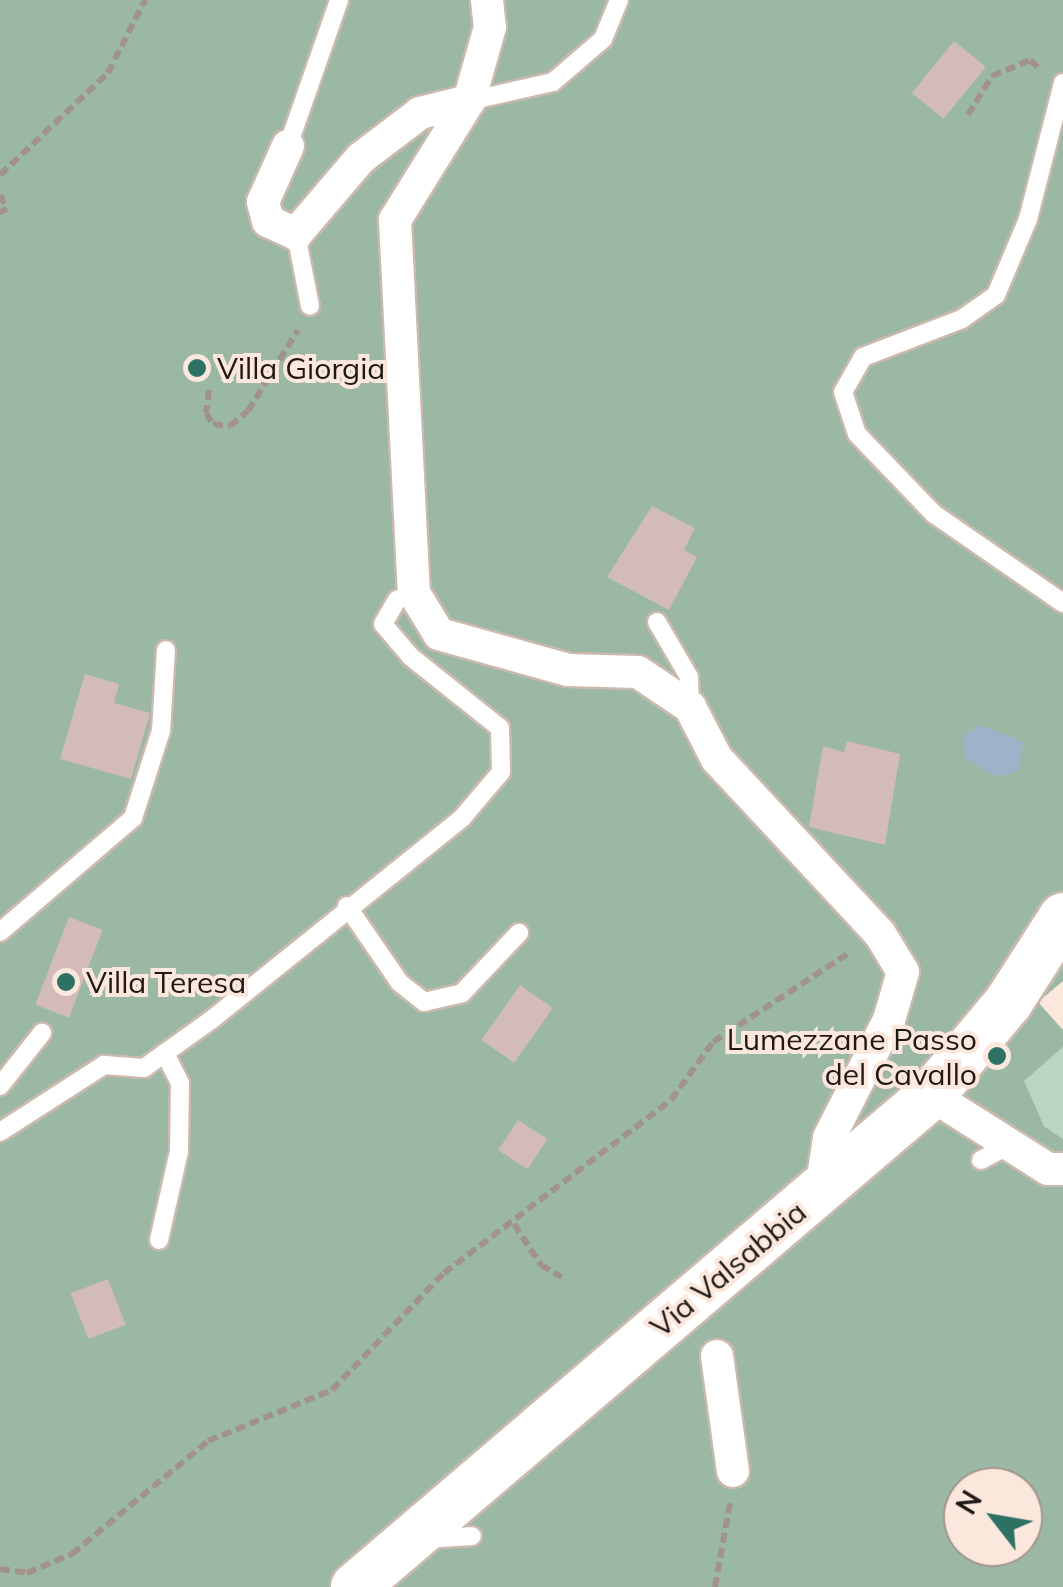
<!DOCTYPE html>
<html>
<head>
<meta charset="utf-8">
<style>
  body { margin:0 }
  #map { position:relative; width:1063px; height:1587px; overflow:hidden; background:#fbe7dc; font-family:Mulish,sans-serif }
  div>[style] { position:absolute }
  .green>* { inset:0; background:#b9d5c3 }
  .forest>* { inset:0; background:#9bb8a5 }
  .water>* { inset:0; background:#9cb3c9 }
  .building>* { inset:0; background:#d2bbb8; transform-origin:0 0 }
  .path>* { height:6px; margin-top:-3px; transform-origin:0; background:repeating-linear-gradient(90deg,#a1928a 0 10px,transparent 0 15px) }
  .roads { filter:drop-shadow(2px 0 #ccb9ae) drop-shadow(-2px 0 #ccb9ae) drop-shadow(0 2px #ccb9ae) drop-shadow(0 -2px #ccb9ae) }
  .lane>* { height:18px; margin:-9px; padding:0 9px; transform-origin:9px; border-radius:9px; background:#fff }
  .street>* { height:32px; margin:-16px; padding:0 16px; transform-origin:16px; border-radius:16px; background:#fff }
  .secondary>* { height:48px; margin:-24px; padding:0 24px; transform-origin:24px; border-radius:24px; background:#fff }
  .dots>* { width:28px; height:28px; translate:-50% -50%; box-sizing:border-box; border:5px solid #fbe7dc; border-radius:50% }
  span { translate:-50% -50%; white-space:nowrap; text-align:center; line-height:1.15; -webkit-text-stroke:8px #fbe7dc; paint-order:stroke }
  .poi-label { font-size:30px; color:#1f1814 }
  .left { translate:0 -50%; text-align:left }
  .right { translate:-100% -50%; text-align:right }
  .street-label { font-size:30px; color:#1f1814 }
  .north { position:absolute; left:943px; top:1467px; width:100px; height:100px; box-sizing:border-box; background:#fbe7dc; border:2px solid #a3948c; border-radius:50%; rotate:301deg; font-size:28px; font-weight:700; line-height:40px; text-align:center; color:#1f1814 }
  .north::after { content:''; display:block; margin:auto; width:35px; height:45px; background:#2d7163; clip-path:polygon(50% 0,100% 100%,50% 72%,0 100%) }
</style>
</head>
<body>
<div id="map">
  <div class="green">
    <i style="clip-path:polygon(1063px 1047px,1063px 1139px,1044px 1126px,1023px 1081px)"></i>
  </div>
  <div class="forest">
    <i style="clip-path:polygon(evenodd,0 0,1063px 0,1063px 981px,1038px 1002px,1063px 1030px,1063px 1047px,1024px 1081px,1044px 1126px,1063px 1139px,1063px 1587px,0 1587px,0 0,963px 1487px,1023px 1487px,1023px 1547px,963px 1547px,963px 1487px)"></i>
  </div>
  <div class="water">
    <i style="clip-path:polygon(980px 725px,1023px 742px,1018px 772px,996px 776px,965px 759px,963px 737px)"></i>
  </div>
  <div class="building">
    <i style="left:954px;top:41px;width:41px;height:67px;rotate:39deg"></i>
    <i style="clip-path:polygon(652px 506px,695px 528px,684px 550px,697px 557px,669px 610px,607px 577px)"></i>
    <i style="clip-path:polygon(85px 674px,119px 684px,114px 703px,150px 713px,131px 779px,60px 759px)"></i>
    <i style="clip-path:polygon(847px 741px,900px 754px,885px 845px,809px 827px,823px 746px,844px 752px)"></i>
    <i style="left:69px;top:917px;width:36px;height:94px;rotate:21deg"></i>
    <i style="left:520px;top:985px;width:40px;height:67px;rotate:35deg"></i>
    <i style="left:518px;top:1120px;width:35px;height:36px;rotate:33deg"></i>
    <i style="left:108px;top:1279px;width:49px;height:40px;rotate:69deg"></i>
  </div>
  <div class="path">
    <i style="left:968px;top:115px;width:46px;rotate:-58.4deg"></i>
    <i style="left:992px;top:76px;width:41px;rotate:-22.8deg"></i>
    <i style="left:1030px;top:60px;width:15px;rotate:42deg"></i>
    <i style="left:0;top:175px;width:149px;rotate:-43.4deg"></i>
    <i style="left:108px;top:73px;width:82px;rotate:-63.1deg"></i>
    <i style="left:0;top:195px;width:16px;rotate:63deg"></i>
    <i style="left:7px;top:209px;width:8px;rotate:157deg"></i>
    <i style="left:209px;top:390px;width:23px;rotate:97deg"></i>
    <i style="left:206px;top:413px;width:13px;rotate:58deg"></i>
    <i style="left:213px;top:424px;width:17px;rotate:7deg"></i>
    <i style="left:230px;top:426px;width:23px;rotate:-40deg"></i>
    <i style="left:248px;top:411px;width:95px;rotate:-58.3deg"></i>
    <i style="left:514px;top:1224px;width:49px;rotate:56.6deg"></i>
    <i style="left:541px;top:1265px;width:24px;rotate:30deg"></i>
    <i style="left:0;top:1569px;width:27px;rotate:8deg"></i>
    <i style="left:27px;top:1573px;width:49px;rotate:-22.9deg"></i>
    <i style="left:72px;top:1554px;width:177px;rotate:-39.7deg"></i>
    <i style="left:208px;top:1441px;width:134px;rotate:-22.4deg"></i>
    <i style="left:332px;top:1390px;width:162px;rotate:-46.3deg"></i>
    <i style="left:444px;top:1273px;width:285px;rotate:-37.3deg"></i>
    <i style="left:671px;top:1100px;width:72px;rotate:-54.1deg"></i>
    <i style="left:713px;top:1042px;width:163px;rotate:-33.2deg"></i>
    <i style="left:715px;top:1587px;width:85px;rotate:-79.9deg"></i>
  </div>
  <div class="roads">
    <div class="lane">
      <i style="left:1063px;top:83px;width:140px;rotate:104.4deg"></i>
      <i style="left:1028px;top:219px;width:82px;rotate:112.8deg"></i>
      <i style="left:996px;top:295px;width:42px;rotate:144.8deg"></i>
      <i style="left:962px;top:319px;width:106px;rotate:159deg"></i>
      <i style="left:863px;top:357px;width:40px;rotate:119.7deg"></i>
      <i style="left:843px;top:392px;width:44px;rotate:71.6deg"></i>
      <i style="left:857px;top:434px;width:111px;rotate:46.1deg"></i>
      <i style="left:934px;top:514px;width:157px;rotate:34.6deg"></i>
      <i style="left:469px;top:101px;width:86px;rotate:-12.7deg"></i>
      <i style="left:553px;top:82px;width:66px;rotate:-40.7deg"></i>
      <i style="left:603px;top:39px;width:42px;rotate:-67.7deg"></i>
      <i style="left:288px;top:146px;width:155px;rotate:-70.7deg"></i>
      <i style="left:296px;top:234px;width:73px;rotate:79deg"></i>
      <i style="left:657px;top:622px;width:64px;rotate:59.8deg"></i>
      <i style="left:689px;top:677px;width:30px;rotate:88deg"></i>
      <i style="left:347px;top:906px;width:93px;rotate:55.5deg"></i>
      <i style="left:400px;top:983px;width:31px;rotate:38deg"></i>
      <i style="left:424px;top:1002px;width:39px;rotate:-13deg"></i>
      <i style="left:462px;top:993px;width:83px;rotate:-46.5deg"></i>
      <i style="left:0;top:932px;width:175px;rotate:-40.6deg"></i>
      <i style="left:133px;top:818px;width:91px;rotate:-72.2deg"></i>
      <i style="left:161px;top:731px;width:81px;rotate:-86.5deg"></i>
      <i style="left:0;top:1086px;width:68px;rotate:-51.6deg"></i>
      <i style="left:0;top:1132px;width:124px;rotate:-32.8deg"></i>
      <i style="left:104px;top:1065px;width:40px;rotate:4.3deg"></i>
      <i style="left:144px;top:1068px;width:82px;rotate:-35.6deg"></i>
      <i style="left:211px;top:1020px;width:322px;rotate:-38.8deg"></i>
      <i style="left:462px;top:818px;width:60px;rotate:-49.7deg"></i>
      <i style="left:501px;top:772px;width:44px;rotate:-91.3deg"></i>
      <i style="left:500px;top:728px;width:114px;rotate:-141.4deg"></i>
      <i style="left:411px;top:657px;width:43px;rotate:-130.3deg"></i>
      <i style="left:383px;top:624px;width:28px;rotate:-60deg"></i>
      <i style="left:397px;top:600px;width:18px;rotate:-22deg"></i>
      <i style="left:981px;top:1160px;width:32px;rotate:-28deg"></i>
      <i style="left:159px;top:1240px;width:91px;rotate:-77.3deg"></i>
      <i style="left:179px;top:1151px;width:68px;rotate:-89.2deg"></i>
      <i style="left:180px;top:1083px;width:34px;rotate:-117deg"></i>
      <i style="left:426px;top:1539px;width:46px;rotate:-3.7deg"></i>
    </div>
    <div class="street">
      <i style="left:487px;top:0;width:27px;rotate:84deg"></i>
      <i style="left:490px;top:27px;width:77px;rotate:105.8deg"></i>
      <i style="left:469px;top:101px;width:140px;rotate:121.9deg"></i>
      <i style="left:395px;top:220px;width:373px;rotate:87.1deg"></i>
      <i style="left:414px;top:593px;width:48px;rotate:58.6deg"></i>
      <i style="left:439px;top:634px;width:134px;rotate:15.6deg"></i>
      <i style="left:568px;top:670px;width:70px;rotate:1.6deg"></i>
      <i style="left:638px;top:672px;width:63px;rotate:33.9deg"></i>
      <i style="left:690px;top:707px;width:59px;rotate:62.6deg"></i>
      <i style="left:717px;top:759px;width:239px;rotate:47deg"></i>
      <i style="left:880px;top:934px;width:44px;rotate:58.8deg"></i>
      <i style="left:903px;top:972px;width:50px;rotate:106.3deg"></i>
      <i style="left:889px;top:1020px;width:132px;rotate:117deg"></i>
      <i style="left:829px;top:1138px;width:53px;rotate:98.7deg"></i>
      <i style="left:288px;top:146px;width:61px;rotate:114.1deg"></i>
      <i style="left:263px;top:202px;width:20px;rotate:75deg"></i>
      <i style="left:268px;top:221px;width:31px;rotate:25deg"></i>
      <i style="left:296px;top:234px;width:100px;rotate:-49.5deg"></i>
      <i style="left:361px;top:158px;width:74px;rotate:-37.3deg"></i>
      <i style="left:420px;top:113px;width:50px;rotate:-13.8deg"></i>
      <i style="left:931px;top:1095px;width:138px;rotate:32.3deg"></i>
      <i style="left:1048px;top:1169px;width:15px"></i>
      <i style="left:717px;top:1356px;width:116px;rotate:82.1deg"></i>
    </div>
    <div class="secondary">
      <i style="left:355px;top:1587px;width:758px;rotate:-40.5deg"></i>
      <i style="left:931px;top:1095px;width:120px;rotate:-50.1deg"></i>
      <i style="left:1008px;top:1003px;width:102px;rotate:-57.4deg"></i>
    </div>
  </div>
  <div class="dots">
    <i style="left:197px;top:368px;background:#2d7163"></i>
    <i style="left:66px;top:982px;background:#2d7163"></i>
    <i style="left:997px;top:1056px;background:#2d7163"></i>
  </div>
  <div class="poi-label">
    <span class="left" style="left:217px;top:368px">Villa Giorgia</span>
    <span class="left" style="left:86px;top:982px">Villa Teresa</span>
    <span class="right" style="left:977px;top:1056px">Lumezzane Passo<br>del Cavallo</span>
  </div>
  <div class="street-label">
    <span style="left:728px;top:1269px;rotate:-40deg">Via Valsabbia</span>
  </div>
  <div class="north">N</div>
</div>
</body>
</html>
